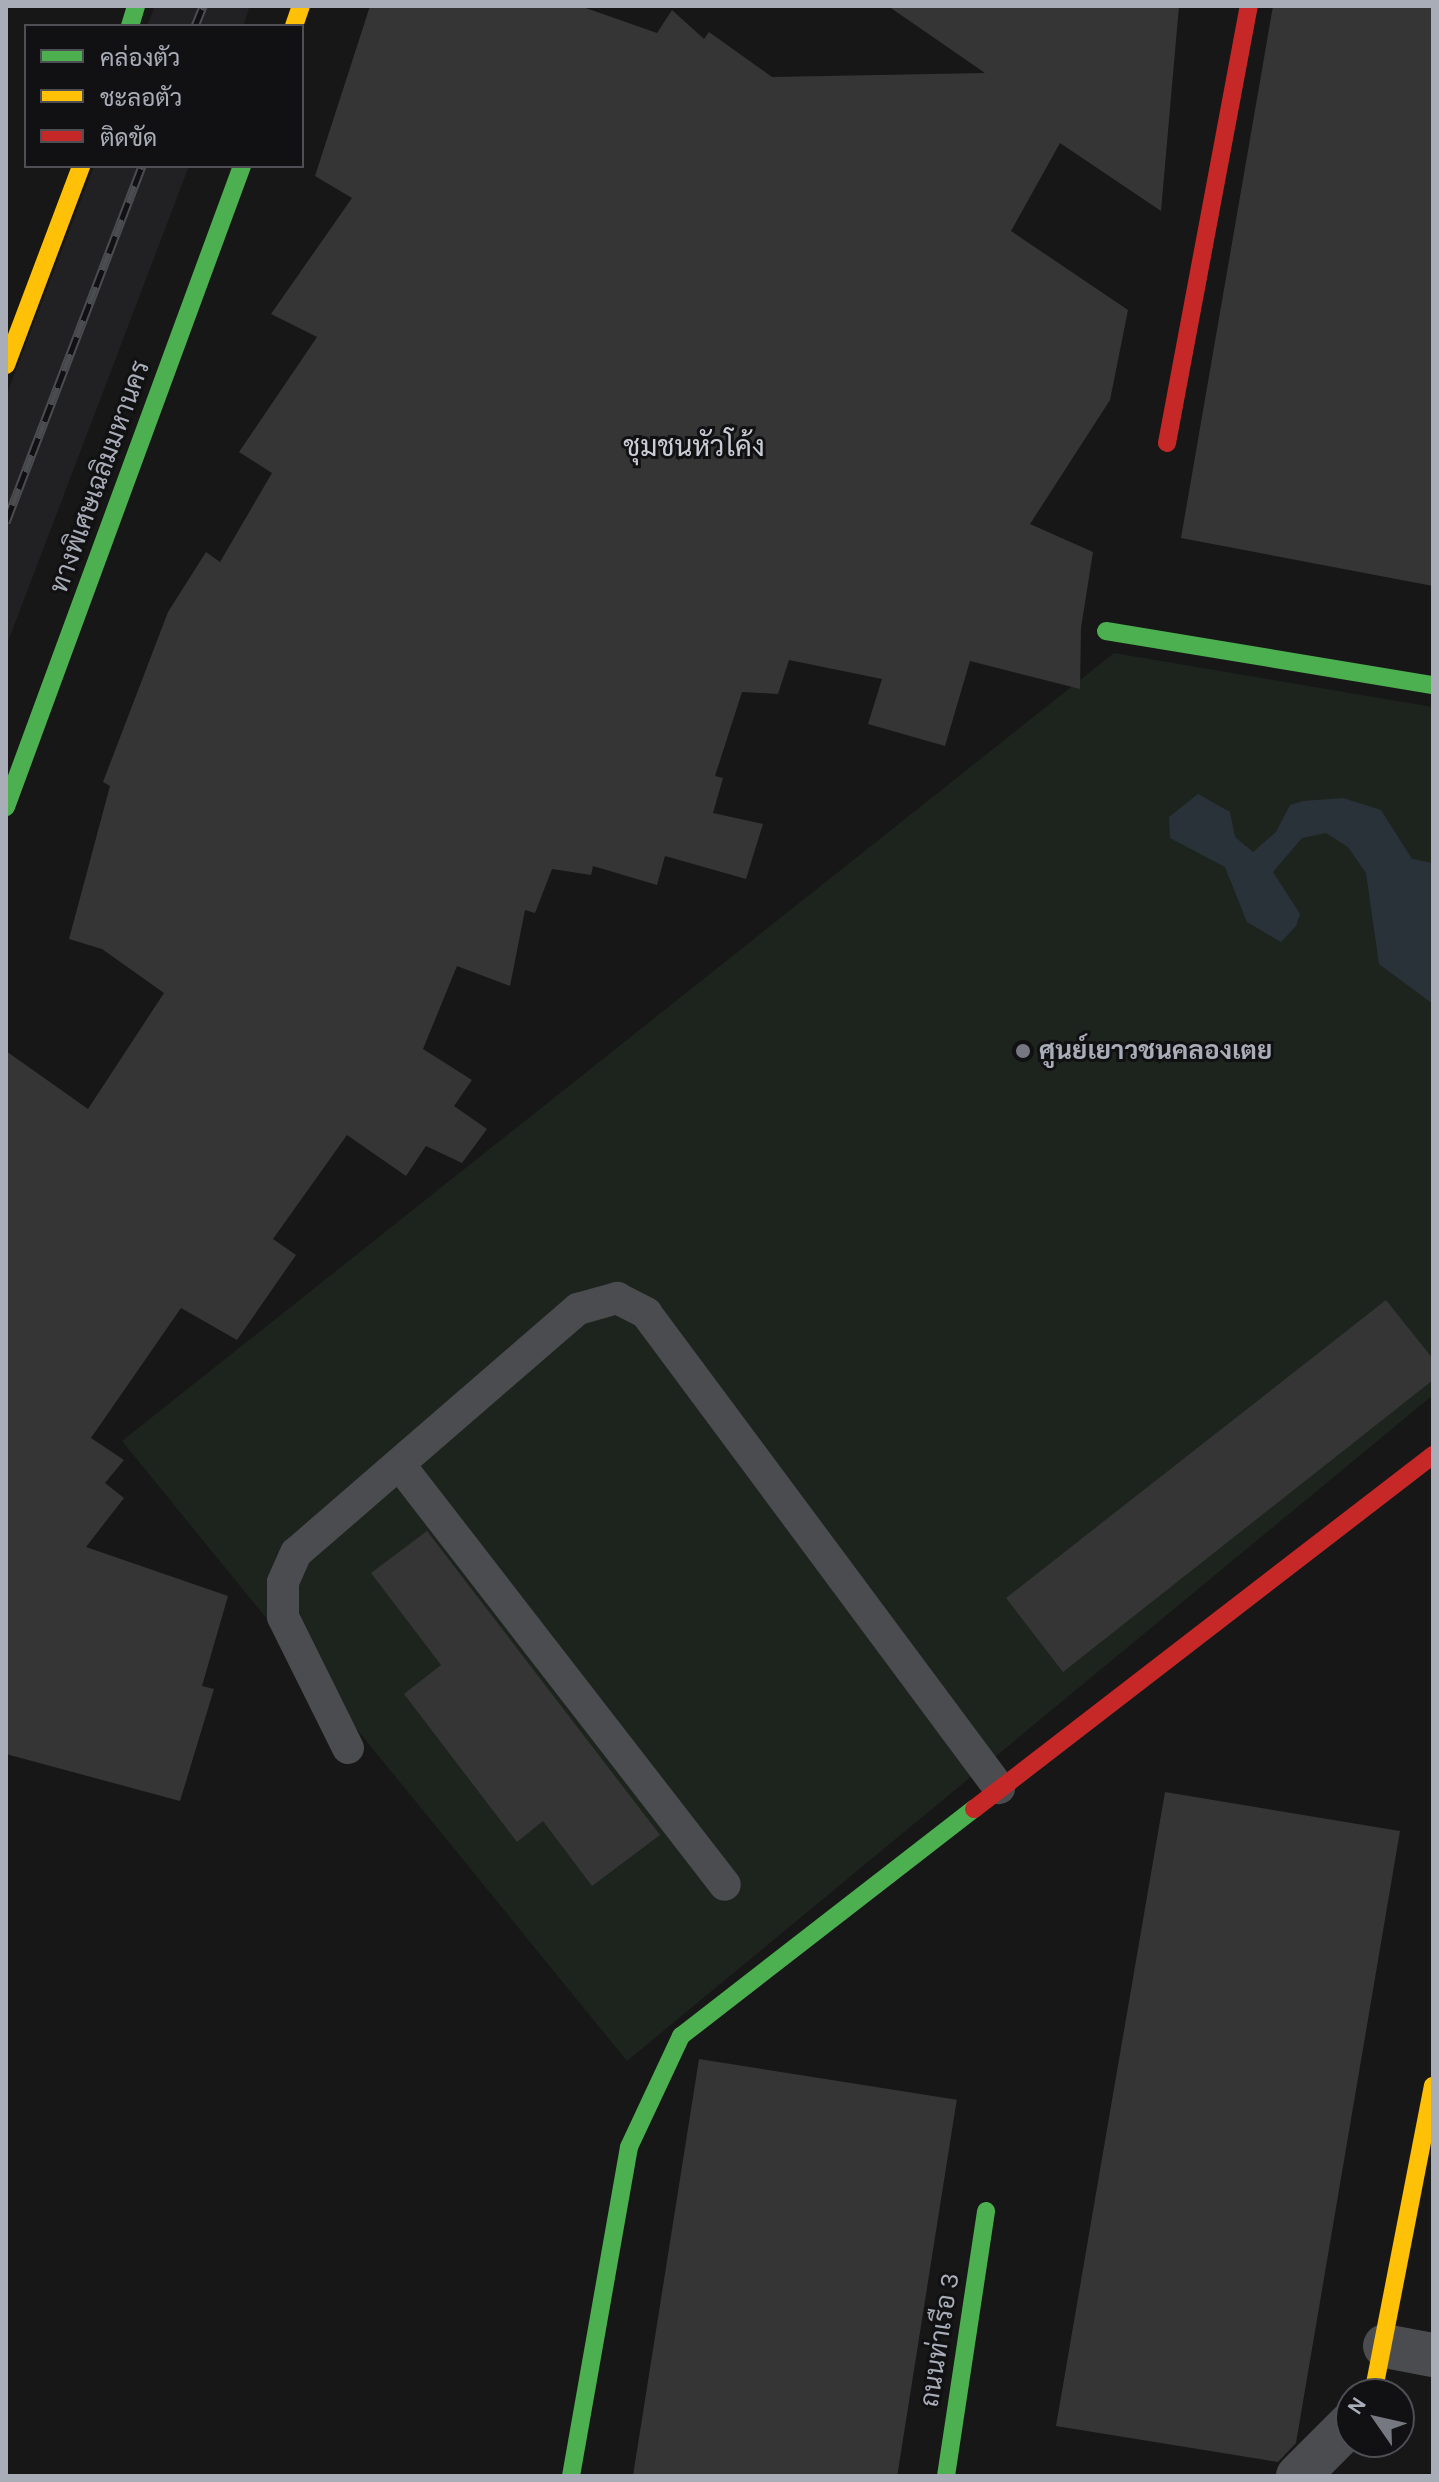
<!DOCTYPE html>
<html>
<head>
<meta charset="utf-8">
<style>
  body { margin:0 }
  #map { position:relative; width:1439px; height:2482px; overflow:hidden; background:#171717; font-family:Karla,Sarabun,sans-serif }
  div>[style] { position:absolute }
  .built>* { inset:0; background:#212123 }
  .green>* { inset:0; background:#1d241e }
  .water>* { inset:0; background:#2a3239 }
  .building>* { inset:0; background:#353536; transform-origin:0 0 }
  .lane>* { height:32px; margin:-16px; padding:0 16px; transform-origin:16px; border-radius:16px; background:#4b4c50 }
  .street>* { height:44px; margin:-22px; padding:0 22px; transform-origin:22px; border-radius:22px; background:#4b4c50 }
  .fast>* { height:18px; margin:-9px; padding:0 9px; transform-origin:9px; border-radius:9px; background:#4caf50 }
  .slow>* { height:18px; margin:-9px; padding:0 9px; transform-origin:9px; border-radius:9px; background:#ffc107 }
  .jam>* { height:18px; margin:-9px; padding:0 9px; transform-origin:9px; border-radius:9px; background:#c62828 }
  .rail>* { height:9px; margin-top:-4.5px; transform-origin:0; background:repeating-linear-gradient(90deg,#111113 0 18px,#4b4c4f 0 36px); box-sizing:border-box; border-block:2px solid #4b4c4f }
  .dots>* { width:22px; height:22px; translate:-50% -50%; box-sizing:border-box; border:4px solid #111113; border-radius:50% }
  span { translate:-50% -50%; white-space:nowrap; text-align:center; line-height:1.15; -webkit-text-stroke:6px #111113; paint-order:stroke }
  .street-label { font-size:26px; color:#a8adb8 }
  .poi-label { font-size:26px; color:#a8adb8; font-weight:700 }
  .left { translate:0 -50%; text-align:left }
  .neighbourhood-label { font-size:28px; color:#c9ccd4 }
  .frame { position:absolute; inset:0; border:8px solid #a8adb8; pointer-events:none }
  .legend { position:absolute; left:24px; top:24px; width:280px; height:144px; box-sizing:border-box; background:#111113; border:2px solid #4d4f55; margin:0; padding:10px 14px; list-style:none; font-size:24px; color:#a8adb8 }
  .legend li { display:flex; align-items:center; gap:16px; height:40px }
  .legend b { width:40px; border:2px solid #4d4f55 }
  .north { position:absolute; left:1335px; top:2378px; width:80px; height:80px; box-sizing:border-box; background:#111113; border:2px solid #4d4f55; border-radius:50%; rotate:304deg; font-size:22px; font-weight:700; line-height:32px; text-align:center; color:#a8adb8 }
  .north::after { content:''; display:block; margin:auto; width:28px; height:36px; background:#757880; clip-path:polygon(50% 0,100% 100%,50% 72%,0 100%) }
</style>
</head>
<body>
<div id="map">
  <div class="built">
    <i style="clip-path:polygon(155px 6px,250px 6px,243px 26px,147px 26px)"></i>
    <i style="clip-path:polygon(94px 166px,189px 166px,6px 647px,6px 396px)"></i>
  </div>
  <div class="green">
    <i style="clip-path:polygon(1114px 653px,1433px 707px,1433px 1395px,627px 2061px,122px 1441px)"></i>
  </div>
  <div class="water">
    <i style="clip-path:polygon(1198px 794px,1230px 812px,1235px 837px,1253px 852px,1276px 832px,1290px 805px,1303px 801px,1343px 798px,1381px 810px,1412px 859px,1433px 863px,1433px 1004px,1379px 964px,1366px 873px,1348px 847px,1326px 833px,1302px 838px,1273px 872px,1300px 914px,1296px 926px,1281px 942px,1247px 922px,1225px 867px,1170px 838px,1169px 817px)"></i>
  </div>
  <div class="building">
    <i style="clip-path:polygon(370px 6px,580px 6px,657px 33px,672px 10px,704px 39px,709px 32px,772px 77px,985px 73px,888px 6px,1179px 6px,1161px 211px,1060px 143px,1011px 231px,1128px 310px,1110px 400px,1030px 524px,1093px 552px,1081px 628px,1080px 689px,970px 661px,945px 746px,868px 724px,882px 679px,789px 660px,778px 694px,742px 692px,715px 776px,723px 778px,713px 813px,763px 824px,746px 879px,665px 856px,657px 885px,593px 866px,591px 875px,552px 869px,535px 913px,525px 910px,510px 986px,457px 966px,423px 1049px,472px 1080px,454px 1106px,487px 1129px,462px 1163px,426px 1146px,406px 1176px,347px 1135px,273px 1239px,296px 1255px,237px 1340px,181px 1308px,91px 1438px,124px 1460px,105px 1483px,124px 1498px,86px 1547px,228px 1596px,202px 1686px,214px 1689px,180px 1801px,6px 1754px,6px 1051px,88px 1109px,164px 993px,102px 949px,69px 939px,110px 786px,103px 782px,168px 612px,206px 552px,220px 562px,272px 473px,239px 452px,317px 337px,271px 314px,352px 198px,315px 176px)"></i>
    <i style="clip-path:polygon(1273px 6px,1433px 6px,1433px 586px,1181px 538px)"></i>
    <i style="clip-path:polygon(1386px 1300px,1433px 1359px,1433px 1380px,1063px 1672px,1006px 1598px)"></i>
    <i style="clip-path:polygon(427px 1531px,660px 1835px,592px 1886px,543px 1821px,517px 1842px,404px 1694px,441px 1665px,371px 1573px)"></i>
    <i style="clip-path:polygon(1165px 1792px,1400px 1831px,1296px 2443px,1278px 2462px,1056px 2426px)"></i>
    <i style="left:699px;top:2059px;width:261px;height:424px;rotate:9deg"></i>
  </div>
  <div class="lane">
    <i style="left:399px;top:1464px;width:532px;rotate:52.25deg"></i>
    <i style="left:348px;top:1748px;width:146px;rotate:-116.4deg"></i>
    <i style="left:283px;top:1617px;width:35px;rotate:-90deg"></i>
    <i style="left:283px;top:1582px;width:32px;rotate:-66deg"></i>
    <i style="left:296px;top:1553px;width:373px;rotate:-40.9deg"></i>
    <i style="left:578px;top:1309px;width:41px;rotate:-15.8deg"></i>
    <i style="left:617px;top:1298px;width:33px;rotate:27deg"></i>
    <i style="left:646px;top:1313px;width:592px;rotate:53.38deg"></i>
  </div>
  <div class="street">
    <i style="left:1385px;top:2346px;width:49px;rotate:10.6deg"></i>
    <i style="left:1298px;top:2476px;width:75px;rotate:-45deg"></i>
  </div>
  <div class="fast">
    <i style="left:130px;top:26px;width:21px;rotate:-73deg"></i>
    <i style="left:1106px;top:631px;width:331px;rotate:9.4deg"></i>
    <i style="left:6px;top:807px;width:683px;rotate:-69.79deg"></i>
    <i style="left:571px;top:2476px;width:334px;rotate:-80deg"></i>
    <i style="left:629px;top:2147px;width:123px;rotate:-64.9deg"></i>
    <i style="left:681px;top:2036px;width:371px;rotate:-37.8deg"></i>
    <i style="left:946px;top:2476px;width:268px;rotate:-81.4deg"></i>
  </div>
  <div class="slow">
    <i style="left:294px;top:26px;width:21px;rotate:-71deg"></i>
    <i style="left:6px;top:365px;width:213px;rotate:-69.3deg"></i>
    <i style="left:1373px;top:2394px;width:314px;rotate:-79deg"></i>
  </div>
  <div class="jam">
    <i style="left:1167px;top:443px;width:445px;rotate:-79.4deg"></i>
    <i style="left:974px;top:1809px;width:580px;rotate:-37.64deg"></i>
  </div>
  <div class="rail">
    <i style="left:195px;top:26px;width:22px;rotate:-68deg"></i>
    <i style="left:6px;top:522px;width:381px;rotate:-69.1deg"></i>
  </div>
  <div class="dots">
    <i style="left:1023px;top:1051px;background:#757880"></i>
  </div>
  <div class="street-label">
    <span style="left:100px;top:477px;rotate:-70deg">ทางพิเศษเฉลิมมหานคร</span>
    <span style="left:940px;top:2340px;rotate:-81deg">ถนนท่าเรือ 3</span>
  </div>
  <div class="poi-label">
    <span class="left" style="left:1039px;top:1051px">ศูนย์เยาวชนคลองเตย</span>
  </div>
  <div class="neighbourhood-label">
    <span style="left:694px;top:447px">ชุมชนหัวโค้ง</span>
  </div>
  <div class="frame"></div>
  <ul class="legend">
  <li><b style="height:10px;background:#4caf50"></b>คล่องตัว</li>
  <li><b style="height:10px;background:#ffc107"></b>ชะลอตัว</li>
  <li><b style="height:10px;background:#c62828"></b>ติดขัด</li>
  </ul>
  <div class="north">N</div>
</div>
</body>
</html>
